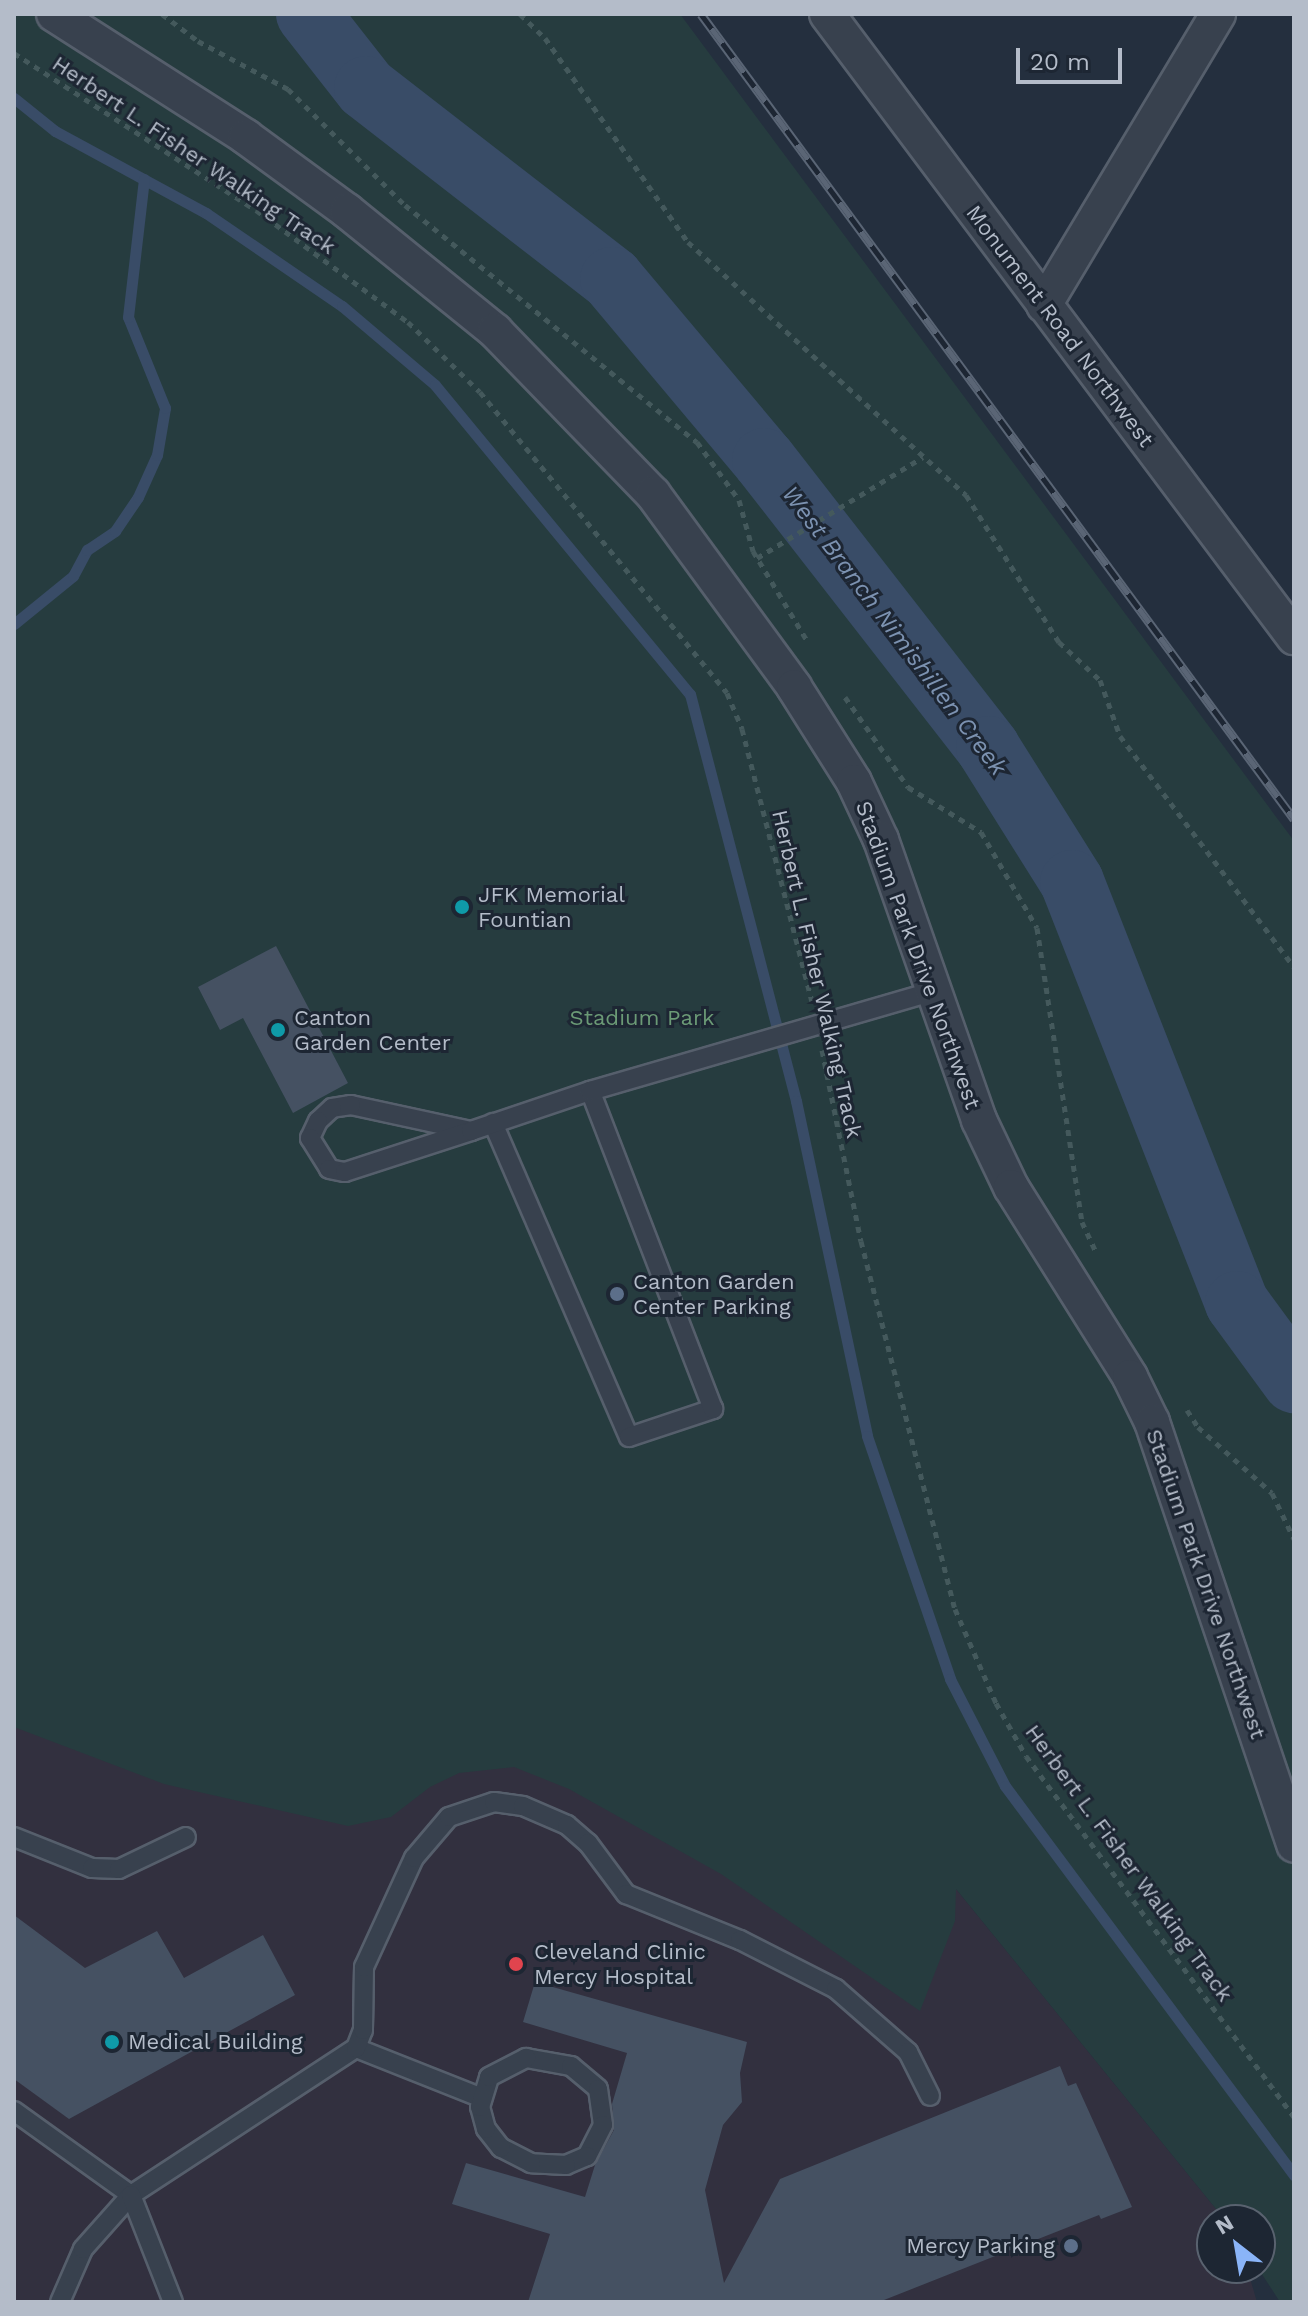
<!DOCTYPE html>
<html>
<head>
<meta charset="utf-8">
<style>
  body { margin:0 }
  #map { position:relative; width:1308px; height:2316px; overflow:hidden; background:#242f3e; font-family:"Work Sans",sans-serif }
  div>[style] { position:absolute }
  .medical>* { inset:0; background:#32303f }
  .green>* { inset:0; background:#263c3f }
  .stream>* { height:11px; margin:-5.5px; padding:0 5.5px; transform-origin:5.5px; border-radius:5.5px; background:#394c67 }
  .river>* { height:64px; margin:-32px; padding:0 32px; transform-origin:32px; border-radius:32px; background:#394c67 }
  .building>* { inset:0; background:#455162 }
  .path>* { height:5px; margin-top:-2.5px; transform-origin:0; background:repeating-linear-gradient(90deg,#44595c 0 6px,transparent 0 12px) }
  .roads { filter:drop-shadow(2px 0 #565f6c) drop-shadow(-2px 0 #565f6c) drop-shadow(0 2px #565f6c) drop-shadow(0 -2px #565f6c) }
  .service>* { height:18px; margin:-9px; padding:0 9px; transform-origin:9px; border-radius:9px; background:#38414e }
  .minor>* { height:34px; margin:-17px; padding:0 17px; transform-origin:17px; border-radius:17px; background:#38414e }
  .rail>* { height:9px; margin-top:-4.5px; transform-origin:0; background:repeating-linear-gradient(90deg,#1d2633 0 18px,#5a6575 0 36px); box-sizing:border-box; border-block:2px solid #5a6575 }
  .dots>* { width:22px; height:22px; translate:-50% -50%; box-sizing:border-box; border:4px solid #1d2633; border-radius:50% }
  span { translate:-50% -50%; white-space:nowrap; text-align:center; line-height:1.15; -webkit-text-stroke:6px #1d2633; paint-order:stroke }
  .street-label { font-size:22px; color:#b4bcc9 }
  .poi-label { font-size:22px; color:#b4bcc9 }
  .left { translate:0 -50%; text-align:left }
  .right { translate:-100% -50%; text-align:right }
  .park-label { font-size:22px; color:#6b9a76 }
  .water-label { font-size:24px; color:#7c92b1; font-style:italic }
  .frame { position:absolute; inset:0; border:16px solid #b4bcc9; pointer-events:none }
  .north { position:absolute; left:1196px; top:2204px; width:80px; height:80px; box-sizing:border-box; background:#1d2633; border:2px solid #59626f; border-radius:50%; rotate:329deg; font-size:22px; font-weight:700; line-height:32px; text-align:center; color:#b4bcc9 }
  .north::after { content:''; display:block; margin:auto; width:28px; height:36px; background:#8ab4f8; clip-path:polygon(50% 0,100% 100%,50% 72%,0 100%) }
  .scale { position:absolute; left:1016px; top:48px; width:106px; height:36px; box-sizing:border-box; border:4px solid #b4bcc9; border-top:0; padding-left:10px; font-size:24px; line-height:28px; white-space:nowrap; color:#b4bcc9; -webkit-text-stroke:6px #1d2633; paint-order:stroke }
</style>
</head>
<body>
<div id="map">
  <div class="medical">
    <i style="clip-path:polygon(14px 1501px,809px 1708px,1225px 2220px,1212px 2220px,1212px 2268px,1247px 2268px,1257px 2302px,14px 2302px)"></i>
  </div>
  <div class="green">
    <i style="clip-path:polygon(14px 14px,680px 14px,1294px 841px,1294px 2302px,1280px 2302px,1258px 2268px,1260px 2220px,1225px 2220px,956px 1889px,955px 1921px,920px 2011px,721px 1874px,569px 1789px,514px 1767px,459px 1773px,430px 1787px,391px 1817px,348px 1826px,164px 1784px,14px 1727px)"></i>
  </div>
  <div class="stream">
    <i style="left:14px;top:98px;width:53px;rotate:38.8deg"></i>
    <i style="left:55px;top:131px;width:172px;rotate:28.5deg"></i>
    <i style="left:206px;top:213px;width:165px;rotate:34.4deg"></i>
    <i style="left:342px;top:306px;width:122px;rotate:40.3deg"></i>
    <i style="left:435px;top:385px;width:401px;rotate:50.5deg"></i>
    <i style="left:690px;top:694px;width:421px;rotate:75.4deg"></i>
    <i style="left:796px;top:1101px;width:342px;rotate:78deg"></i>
    <i style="left:867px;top:1436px;width:257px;rotate:71.1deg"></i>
    <i style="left:950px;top:1679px;width:120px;rotate:62.8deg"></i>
    <i style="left:1005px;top:1786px;width:485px;rotate:53.4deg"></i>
    <i style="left:14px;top:624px;width:76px;rotate:-39.1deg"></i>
    <i style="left:73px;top:576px;width:30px;rotate:-62deg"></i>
    <i style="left:87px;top:550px;width:34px;rotate:-34deg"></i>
    <i style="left:115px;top:531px;width:41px;rotate:-55.9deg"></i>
    <i style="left:138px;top:497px;width:46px;rotate:-65.7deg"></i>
    <i style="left:157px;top:455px;width:48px;rotate:-80.3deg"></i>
    <i style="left:165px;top:408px;width:98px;rotate:-112.1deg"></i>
    <i style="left:128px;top:317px;width:139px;rotate:-83.4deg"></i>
  </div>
  <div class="river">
    <i style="left:308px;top:14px;width:94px;rotate:51.9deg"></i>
    <i style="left:366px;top:88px;width:311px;rotate:37.8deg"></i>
    <i style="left:612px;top:279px;width:236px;rotate:50deg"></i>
    <i style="left:764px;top:460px;width:365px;rotate:52.1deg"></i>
    <i style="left:988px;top:748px;width:158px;rotate:57.9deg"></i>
    <i style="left:1072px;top:882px;width:452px;rotate:68.6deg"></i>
    <i style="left:1237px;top:1303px;width:97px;rotate:53.8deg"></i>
  </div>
  <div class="building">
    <i style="clip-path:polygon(276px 946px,348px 1083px,293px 1113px,243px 1018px,220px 1030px,198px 987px)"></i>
    <i style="clip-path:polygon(14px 1915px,85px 1968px,157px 1931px,184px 1978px,263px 1935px,295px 1995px,69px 2119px,14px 2079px)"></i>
    <i style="clip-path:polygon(535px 1982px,747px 2042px,740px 2073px,742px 2102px,723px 2125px,705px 2190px,724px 2283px,780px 2179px,1060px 2066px,1068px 2086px,1076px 2083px,1132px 2207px,1101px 2219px,1099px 2215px,879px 2302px,528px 2302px,550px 2234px,452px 2204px,466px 2163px,585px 2197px,595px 2165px,614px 2130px,612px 2104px,627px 2053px,523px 2022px)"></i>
  </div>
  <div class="path">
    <i style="left:162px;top:14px;width:45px;rotate:36.9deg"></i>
    <i style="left:198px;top:41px;width:102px;rotate:28.1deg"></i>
    <i style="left:288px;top:89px;width:165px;rotate:44.8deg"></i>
    <i style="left:405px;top:205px;width:376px;rotate:39.1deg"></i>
    <i style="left:697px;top:442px;width:72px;rotate:54.1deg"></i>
    <i style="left:739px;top:500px;width:53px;rotate:74.6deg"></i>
    <i style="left:753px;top:551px;width:106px;rotate:58.9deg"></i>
    <i style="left:520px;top:14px;width:35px;rotate:44deg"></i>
    <i style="left:545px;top:38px;width:249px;rotate:55deg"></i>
    <i style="left:688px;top:242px;width:376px;rotate:42.3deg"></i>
    <i style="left:966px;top:495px;width:174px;rotate:57.7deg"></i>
    <i style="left:1059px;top:642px;width:56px;rotate:42.8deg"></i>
    <i style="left:1100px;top:680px;width:59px;rotate:70.3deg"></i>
    <i style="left:1120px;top:736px;width:289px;rotate:53deg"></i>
    <i style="left:14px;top:53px;width:288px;rotate:33deg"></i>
    <i style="left:256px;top:210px;width:189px;rotate:36.4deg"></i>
    <i style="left:408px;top:322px;width:100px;rotate:44.2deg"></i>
    <i style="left:480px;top:392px;width:389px;rotate:50.6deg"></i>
    <i style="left:727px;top:693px;width:39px;rotate:67deg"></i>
    <i style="left:742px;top:729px;width:282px;rotate:75.6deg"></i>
    <i style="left:757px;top:558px;width:194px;rotate:-31.3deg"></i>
    <i style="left:845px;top:697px;width:110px;rotate:55deg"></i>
    <i style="left:908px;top:787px;width:86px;rotate:31.7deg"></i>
    <i style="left:981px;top:832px;width:111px;rotate:59.7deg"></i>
    <i style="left:1037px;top:928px;width:297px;rotate:81.3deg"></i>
    <i style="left:1082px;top:1222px;width:33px;rotate:65deg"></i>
    <i style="left:822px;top:1050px;width:195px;rotate:78.5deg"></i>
    <i style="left:861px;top:1241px;width:380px;rotate:75.7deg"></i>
    <i style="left:955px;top:1609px;width:103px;rotate:66.4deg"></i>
    <i style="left:996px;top:1703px;width:61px;rotate:60.5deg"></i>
    <i style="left:1026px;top:1756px;width:450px;rotate:53.4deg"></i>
    <i style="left:1187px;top:1410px;width:20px;rotate:57deg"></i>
    <i style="left:1198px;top:1427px;width:99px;rotate:41.7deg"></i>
    <i style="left:1272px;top:1493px;width:51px;rotate:64.4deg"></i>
  </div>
  <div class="roads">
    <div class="service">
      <i style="left:493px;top:1123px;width:342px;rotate:66.6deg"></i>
      <i style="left:629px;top:1437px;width:89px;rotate:-18.4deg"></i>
      <i style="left:713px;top:1409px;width:341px;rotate:-111.1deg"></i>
      <i style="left:471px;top:1131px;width:123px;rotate:-167.8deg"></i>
      <i style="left:351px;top:1105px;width:19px;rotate:171deg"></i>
      <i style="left:332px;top:1108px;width:19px;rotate:137deg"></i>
      <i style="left:318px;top:1121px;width:19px;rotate:115deg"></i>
      <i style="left:310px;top:1138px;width:36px;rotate:58deg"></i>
      <i style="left:329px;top:1169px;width:16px;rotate:11deg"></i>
      <i style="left:345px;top:1172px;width:133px;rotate:-18deg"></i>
      <i style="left:471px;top:1131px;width:126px;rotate:-18.6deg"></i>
      <i style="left:590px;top:1091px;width:359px;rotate:-16.2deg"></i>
      <i style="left:14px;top:1837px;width:84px;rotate:21.7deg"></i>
      <i style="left:92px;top:1868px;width:27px;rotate:2deg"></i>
      <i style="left:119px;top:1869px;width:74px;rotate:-25.5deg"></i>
      <i style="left:356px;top:2048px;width:136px;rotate:21.6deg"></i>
      <i style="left:526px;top:2058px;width:46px;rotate:10.1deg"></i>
      <i style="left:571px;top:2066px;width:35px;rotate:40deg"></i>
      <i style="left:598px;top:2089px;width:36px;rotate:82deg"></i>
      <i style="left:603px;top:2125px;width:35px;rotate:117deg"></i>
      <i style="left:587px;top:2156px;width:23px;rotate:157deg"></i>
      <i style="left:566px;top:2165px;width:35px;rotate:-177deg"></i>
      <i style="left:531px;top:2163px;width:34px;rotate:-153deg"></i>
      <i style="left:501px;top:2148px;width:24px;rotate:-128deg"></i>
      <i style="left:486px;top:2129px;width:23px;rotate:-105deg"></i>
      <i style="left:480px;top:2107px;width:31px;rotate:-73deg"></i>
      <i style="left:489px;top:2077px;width:42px;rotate:-27.2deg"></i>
      <i style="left:14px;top:2111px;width:144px;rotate:35.7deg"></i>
      <i style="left:131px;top:2195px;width:269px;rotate:-33.2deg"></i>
      <i style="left:356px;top:2048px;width:19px;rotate:-69deg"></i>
      <i style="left:363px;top:2030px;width:63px;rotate:-89.1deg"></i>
      <i style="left:364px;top:1967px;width:120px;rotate:-65.4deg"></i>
      <i style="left:414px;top:1858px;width:54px;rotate:-49.5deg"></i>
      <i style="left:449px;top:1817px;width:47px;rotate:-18.4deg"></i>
      <i style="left:494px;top:1802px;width:29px;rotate:8deg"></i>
      <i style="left:523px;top:1806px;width:48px;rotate:23.4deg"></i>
      <i style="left:567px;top:1825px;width:28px;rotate:41deg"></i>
      <i style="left:588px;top:1843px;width:64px;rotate:53.3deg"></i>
      <i style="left:626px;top:1894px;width:123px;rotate:22deg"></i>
      <i style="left:740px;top:1940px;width:108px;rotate:27deg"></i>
      <i style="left:836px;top:1989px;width:96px;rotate:41.2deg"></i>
      <i style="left:908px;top:2052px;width:49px;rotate:63.4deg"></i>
      <i style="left:60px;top:2302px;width:58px;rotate:-66.5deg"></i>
      <i style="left:83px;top:2249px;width:72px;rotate:-48.4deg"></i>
      <i style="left:131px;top:2195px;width:115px;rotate:68.6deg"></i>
    </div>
    <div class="minor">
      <i style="left:54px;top:14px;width:228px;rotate:32.6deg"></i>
      <i style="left:246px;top:137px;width:125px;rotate:36.2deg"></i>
      <i style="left:347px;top:211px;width:191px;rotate:39deg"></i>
      <i style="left:495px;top:331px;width:227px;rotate:45.9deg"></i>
      <i style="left:653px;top:494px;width:239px;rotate:53.8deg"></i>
      <i style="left:794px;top:687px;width:112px;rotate:57.7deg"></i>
      <i style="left:854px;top:782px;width:64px;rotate:65deg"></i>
      <i style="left:881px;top:840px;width:297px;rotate:70.7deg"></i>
      <i style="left:979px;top:1120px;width:74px;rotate:64.5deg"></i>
      <i style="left:1011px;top:1187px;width:224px;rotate:57.9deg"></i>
      <i style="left:1130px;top:1377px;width:50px;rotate:63.9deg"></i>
      <i style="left:1152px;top:1422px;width:446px;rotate:71.4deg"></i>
      <i style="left:827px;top:14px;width:779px;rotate:53.14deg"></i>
      <i style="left:1044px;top:305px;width:339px;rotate:-59.1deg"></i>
    </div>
  </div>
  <div class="rail">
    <i style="left:701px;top:14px;width:1000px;rotate:53.62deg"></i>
  </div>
  <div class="dots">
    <i style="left:462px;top:907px;background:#0f9aa8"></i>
    <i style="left:278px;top:1030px;background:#0f9aa8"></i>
    <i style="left:617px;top:1294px;background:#5c6f8a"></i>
    <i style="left:516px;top:1964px;background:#e0444e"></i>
    <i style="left:112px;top:2042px;background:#0f9aa8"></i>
    <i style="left:1071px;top:2246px;background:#5c6f8a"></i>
  </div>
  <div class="street-label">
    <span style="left:194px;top:155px;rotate:34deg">Herbert L. Fisher Walking Track</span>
    <span style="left:1060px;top:326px;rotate:53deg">Monument Road Northwest</span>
    <span style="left:918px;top:955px;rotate:70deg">Stadium Park Drive Northwest</span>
    <span style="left:817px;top:974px;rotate:77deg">Herbert L. Fisher Walking Track</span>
    <span style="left:1206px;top:1584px;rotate:71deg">Stadium Park Drive Northwest</span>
    <span style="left:1129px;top:1863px;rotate:54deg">Herbert L. Fisher Walking Track</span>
  </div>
  <div class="poi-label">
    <span class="left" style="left:478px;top:907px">JFK Memorial<br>Fountian</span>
    <span class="left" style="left:294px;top:1030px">Canton<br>Garden Center</span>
    <span class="left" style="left:633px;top:1294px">Canton Garden<br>Center Parking</span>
    <span class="left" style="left:534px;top:1964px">Cleveland Clinic<br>Mercy Hospital</span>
    <span class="left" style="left:128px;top:2042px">Medical Building</span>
    <span class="right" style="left:1055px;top:2246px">Mercy Parking</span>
  </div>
  <div class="park-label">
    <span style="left:642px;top:1018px">Stadium Park</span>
  </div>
  <div class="water-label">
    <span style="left:894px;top:631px;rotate:53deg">West Branch Nimishillen Creek</span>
  </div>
  <div class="frame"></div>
  <div class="north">N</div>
  <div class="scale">20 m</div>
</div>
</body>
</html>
